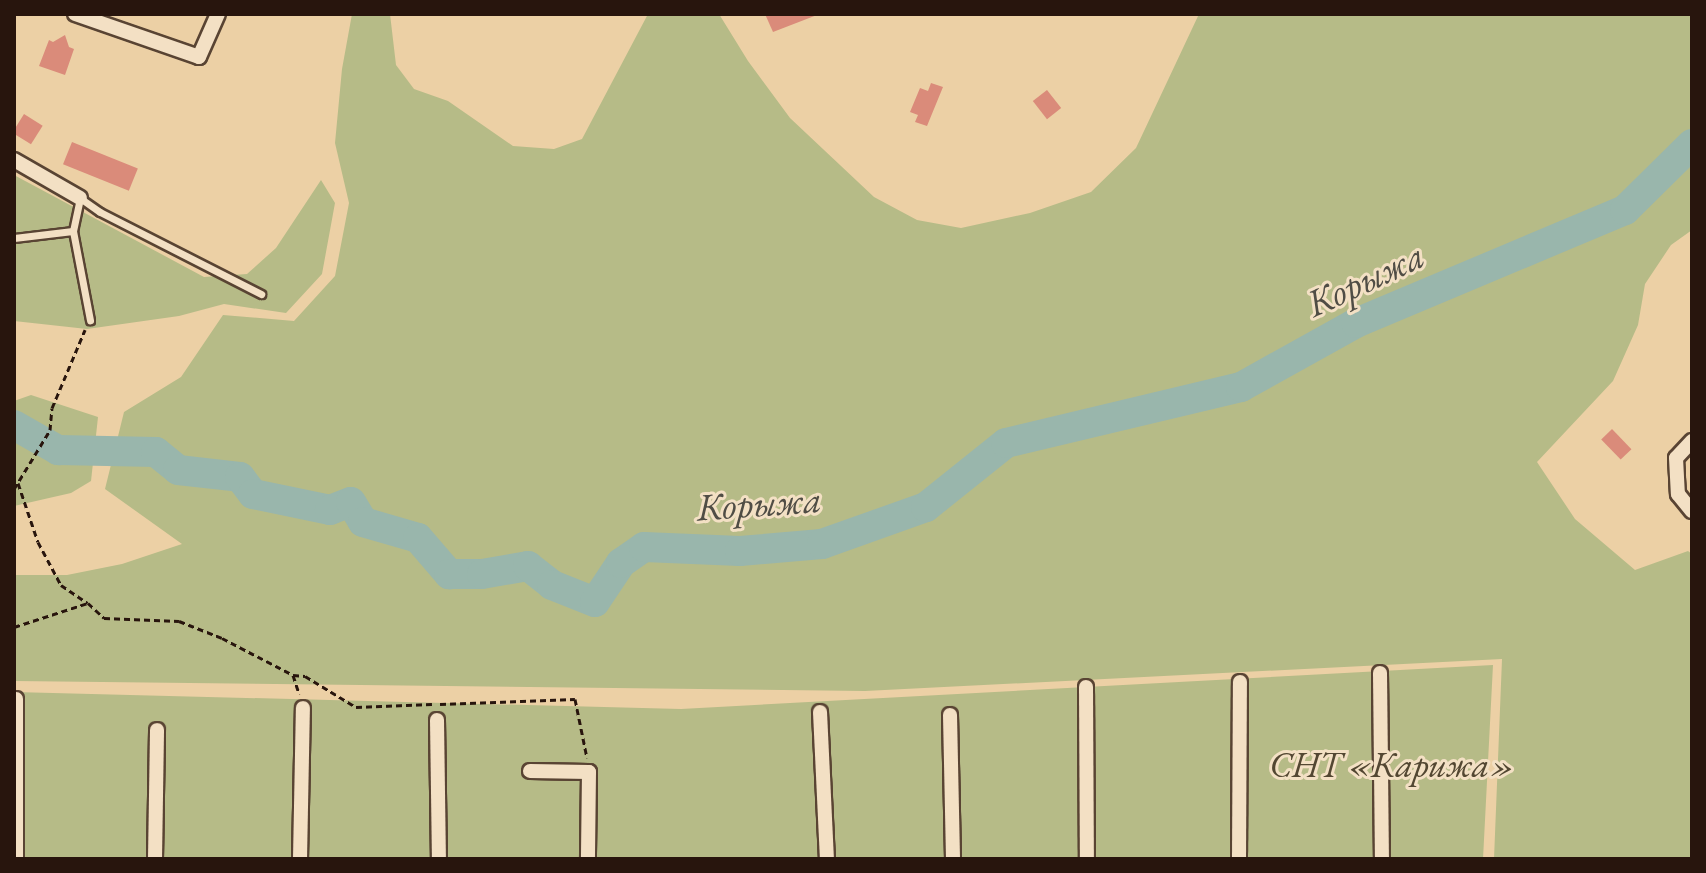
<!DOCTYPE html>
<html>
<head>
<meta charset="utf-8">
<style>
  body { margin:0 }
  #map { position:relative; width:1706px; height:873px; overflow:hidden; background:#ecd0a5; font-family:"EB Garamond",serif }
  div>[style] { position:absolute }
  .green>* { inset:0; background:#b6bb87 }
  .river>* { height:30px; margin:-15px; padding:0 15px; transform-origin:15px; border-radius:15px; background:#99b6ac }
  .building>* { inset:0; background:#da8b7a; transform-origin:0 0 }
  .path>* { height:3px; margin-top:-1.5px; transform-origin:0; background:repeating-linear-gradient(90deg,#28150d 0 6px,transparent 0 10px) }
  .roads { filter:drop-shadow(2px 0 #594433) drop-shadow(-2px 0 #594433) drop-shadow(0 2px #594433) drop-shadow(0 -2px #594433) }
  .service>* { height:7px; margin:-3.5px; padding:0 3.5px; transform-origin:3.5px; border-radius:3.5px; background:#f3e0c4 }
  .minor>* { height:14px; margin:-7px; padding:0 7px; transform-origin:7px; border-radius:7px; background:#f3e0c4 }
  span { translate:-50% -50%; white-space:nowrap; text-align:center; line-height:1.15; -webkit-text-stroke:6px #f3e0c4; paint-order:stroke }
  .park-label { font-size:36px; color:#534732; font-style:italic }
  .water-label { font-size:38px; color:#504d45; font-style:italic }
  .frame { position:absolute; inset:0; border:16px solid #28150d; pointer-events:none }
</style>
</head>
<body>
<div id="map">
  <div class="green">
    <i style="clip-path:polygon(352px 14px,390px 14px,396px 65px,414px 89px,448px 101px,513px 146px,554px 149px,582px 139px,648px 14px,719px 14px,748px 61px,790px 118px,874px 197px,917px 220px,961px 228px,1030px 213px,1091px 192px,1136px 148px,1199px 14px,1692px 14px,1692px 230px,1671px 245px,1645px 284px,1638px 325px,1613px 381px,1537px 462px,1575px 519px,1635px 570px,1688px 551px,1692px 554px,1692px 859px,1494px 859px,1502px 659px,865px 691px,14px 681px,14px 575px,67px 575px,122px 564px,182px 544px,105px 489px,124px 412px,181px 377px,223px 315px,294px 321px,335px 276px,349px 203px,335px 143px,342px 69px)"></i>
    <i style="clip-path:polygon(14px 175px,204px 277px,247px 274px,276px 248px,321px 180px,335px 203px,322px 274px,286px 313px,224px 304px,179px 316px,87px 329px,14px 321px)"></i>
    <i style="clip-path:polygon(31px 395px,98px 417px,91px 481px,71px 493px,14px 506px,14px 401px)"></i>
    <i style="clip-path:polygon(1493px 665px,1483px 859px,14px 859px,14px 692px,681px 709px)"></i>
  </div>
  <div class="river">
    <i style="left:14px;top:425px;width:51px;rotate:29.6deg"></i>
    <i style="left:58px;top:450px;width:98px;rotate:1.2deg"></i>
    <i style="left:156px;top:452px;width:28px;rotate:39deg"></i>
    <i style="left:178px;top:470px;width:62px;rotate:6.4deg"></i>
    <i style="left:240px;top:477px;width:21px;rotate:53deg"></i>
    <i style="left:253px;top:494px;width:79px;rotate:11.7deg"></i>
    <i style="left:330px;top:510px;width:22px;rotate:-21deg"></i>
    <i style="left:351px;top:502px;width:23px;rotate:59deg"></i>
    <i style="left:363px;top:522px;width:57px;rotate:16.2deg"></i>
    <i style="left:418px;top:538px;width:48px;rotate:49.3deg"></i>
    <i style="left:449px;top:574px;width:33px"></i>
    <i style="left:482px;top:574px;width:47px;rotate:-9.9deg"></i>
    <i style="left:528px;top:566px;width:31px;rotate:38deg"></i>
    <i style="left:552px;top:585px;width:46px;rotate:21.6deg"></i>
    <i style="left:595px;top:602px;width:47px;rotate:-56.3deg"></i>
    <i style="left:621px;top:563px;width:28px;rotate:-35deg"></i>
    <i style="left:644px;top:547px;width:96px;rotate:2.4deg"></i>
    <i style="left:740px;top:551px;width:82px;rotate:-4.9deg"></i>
    <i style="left:822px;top:544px;width:110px;rotate:-19.6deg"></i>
    <i style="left:926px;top:507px;width:102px;rotate:-38.7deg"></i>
    <i style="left:1006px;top:443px;width:242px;rotate:-13.4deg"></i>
    <i style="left:1241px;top:387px;width:132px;rotate:-29.1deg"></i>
    <i style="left:1356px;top:323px;width:292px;rotate:-22.8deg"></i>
    <i style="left:1625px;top:210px;width:94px;rotate:-44.6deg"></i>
  </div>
  <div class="building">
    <i style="clip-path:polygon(765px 14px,817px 14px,817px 15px,773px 32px)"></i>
    <i style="clip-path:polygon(65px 35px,69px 47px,74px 49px,65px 75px,39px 66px,49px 40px,53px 42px)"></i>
    <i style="clip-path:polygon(931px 83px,943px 87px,927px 126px,915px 122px,918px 115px,910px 112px,920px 88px,928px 91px)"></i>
    <i style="left:1047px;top:90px;width:23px;height:18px;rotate:52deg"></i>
    <i style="left:24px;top:114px;width:22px;height:22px;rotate:32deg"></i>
    <i style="left:72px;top:142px;width:71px;height:24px;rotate:22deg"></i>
    <i style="left:1612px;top:429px;width:28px;height:15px;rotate:46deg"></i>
  </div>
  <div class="path">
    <i style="left:18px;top:483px;width:62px;rotate:71.3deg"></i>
    <i style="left:38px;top:542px;width:49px;rotate:61.9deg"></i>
    <i style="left:61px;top:585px;width:32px;rotate:34deg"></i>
    <i style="left:14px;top:489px;width:69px;rotate:-58.6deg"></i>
    <i style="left:50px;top:430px;width:22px;rotate:-85deg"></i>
    <i style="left:52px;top:408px;width:85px;rotate:-67.1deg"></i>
    <i style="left:14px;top:627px;width:78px;rotate:-18deg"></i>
    <i style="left:88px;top:603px;width:22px;rotate:43deg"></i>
    <i style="left:104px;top:618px;width:75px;rotate:2.3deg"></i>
    <i style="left:179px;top:621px;width:46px;rotate:21.6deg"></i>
    <i style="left:222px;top:638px;width:80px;rotate:27.5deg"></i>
    <i style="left:293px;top:675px;width:20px;rotate:72deg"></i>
    <i style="left:293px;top:675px;width:12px;rotate:5deg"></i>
    <i style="left:305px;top:676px;width:60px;rotate:31.3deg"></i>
    <i style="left:356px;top:707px;width:76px;rotate:-2.3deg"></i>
    <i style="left:440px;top:704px;width:135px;rotate:-2.1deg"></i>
    <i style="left:575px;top:699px;width:60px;rotate:78.5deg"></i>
  </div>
  <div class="roads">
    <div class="service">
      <i style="left:73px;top:231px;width:91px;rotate:79.2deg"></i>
      <i style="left:14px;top:238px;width:59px;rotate:-6.8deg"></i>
      <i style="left:73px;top:231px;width:34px;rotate:-78deg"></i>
      <i style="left:80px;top:198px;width:24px;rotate:35deg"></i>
      <i style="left:100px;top:212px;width:181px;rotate:27deg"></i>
    </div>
    <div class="minor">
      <i style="left:75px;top:14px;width:131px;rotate:19.1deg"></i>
      <i style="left:199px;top:57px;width:47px;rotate:-66.2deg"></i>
      <i style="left:14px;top:160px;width:76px;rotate:29.9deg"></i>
      <i style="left:1692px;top:441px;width:23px;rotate:133deg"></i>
      <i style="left:1676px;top:458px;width:36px;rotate:87deg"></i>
      <i style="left:1678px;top:494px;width:22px;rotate:51deg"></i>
      <i style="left:1380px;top:673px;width:186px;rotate:89.4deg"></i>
      <i style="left:1086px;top:687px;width:172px;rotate:89.7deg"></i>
      <i style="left:820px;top:712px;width:147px;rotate:87.3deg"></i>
      <i style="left:950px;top:715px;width:144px;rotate:88.8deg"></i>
      <i style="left:437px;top:720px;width:139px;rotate:89.2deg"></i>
      <i style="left:530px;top:771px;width:59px;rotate:1deg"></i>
      <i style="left:589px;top:772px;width:87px;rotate:90.7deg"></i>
      <i style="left:16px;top:859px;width:160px;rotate:-90deg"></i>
      <i style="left:155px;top:859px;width:129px;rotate:-89.1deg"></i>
      <i style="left:300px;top:859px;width:151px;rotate:-88.9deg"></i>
      <i style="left:1239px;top:859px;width:177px;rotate:-89.7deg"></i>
    </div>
  </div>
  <div class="park-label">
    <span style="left:1392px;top:765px">СНТ «Карижа»</span>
  </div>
  <div class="water-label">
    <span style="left:1365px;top:279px;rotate:-25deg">Корыжа</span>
    <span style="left:759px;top:503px;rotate:-4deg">Корыжа</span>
  </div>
  <div class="frame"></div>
</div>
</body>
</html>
